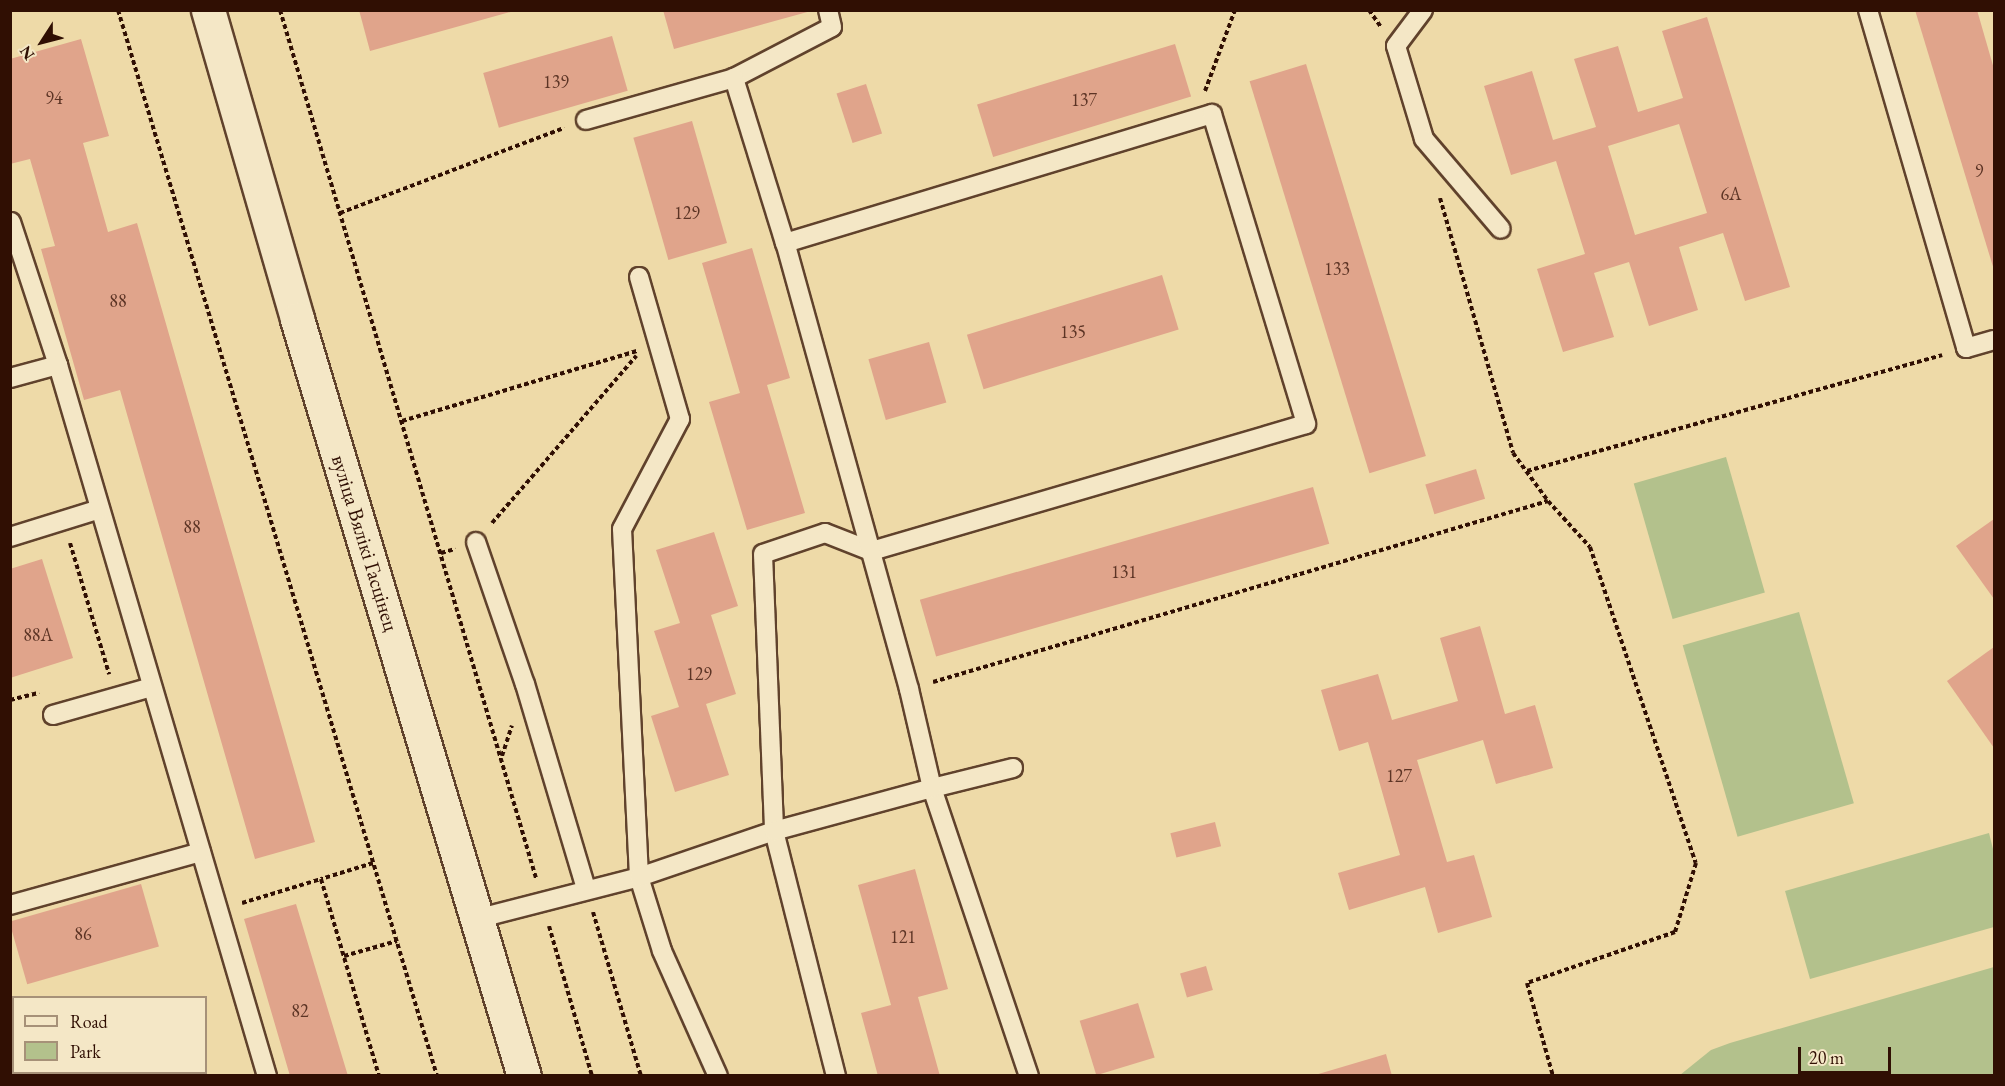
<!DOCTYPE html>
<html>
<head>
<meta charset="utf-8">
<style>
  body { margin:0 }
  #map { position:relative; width:2005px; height:1086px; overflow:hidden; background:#eedaa8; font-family:"EB Garamond",serif }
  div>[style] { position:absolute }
  .green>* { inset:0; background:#b3c18c; transform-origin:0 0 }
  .building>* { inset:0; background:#e0a48b; transform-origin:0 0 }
  .path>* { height:4px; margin-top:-2px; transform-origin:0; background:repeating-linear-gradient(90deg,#300f03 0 4.5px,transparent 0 7.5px) }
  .roads { filter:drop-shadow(2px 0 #60422c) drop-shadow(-2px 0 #60422c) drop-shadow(0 2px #60422c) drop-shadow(0 -2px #60422c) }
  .lane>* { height:18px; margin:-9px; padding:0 9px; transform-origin:9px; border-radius:9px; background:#f4e7c6 }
  .secondary>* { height:33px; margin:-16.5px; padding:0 16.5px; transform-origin:16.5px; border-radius:16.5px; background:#f4e7c6 }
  span { translate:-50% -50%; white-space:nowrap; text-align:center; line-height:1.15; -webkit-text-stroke:4.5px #f4e7c6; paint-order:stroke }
  .number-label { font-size:18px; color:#5c3425 }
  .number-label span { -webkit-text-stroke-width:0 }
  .street-label { font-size:21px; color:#300f03 }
  .frame { position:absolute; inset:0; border:12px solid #300f03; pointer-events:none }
  .legend { position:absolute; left:12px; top:996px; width:195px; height:78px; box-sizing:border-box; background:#f4e7c6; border:2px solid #a69178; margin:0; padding:8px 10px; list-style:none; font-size:18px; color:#300f03 }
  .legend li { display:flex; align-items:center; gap:12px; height:30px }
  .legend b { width:30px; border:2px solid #a69178 }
  .north { position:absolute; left:12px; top:12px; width:60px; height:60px; -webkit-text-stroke:4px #f4e7c6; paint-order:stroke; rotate:234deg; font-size:16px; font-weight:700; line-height:24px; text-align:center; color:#300f03 }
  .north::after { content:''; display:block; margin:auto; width:21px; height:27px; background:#300f03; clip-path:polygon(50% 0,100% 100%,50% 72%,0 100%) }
  .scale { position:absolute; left:1798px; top:1047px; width:93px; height:27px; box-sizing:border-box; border:3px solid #300f03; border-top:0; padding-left:8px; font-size:18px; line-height:21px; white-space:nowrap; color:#300f03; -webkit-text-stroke:4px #f4e7c6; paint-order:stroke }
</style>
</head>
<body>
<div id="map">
  <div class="green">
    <i style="left:1726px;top:457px;width:141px;height:96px;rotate:74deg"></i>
    <i style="left:1799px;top:612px;width:199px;height:121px;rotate:74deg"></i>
    <i style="clip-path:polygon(1989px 833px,1994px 853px,1994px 927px,1810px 979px,1785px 891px)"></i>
    <i style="clip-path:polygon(1994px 967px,1994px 1075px,1680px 1075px,1711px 1050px,1730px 1043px)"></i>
  </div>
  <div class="building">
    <i style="clip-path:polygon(359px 10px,514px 10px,514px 11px,370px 51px)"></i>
    <i style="clip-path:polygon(663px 10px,811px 10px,811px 11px,674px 49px)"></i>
    <i style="clip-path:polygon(1915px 10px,1977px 10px,1994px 69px,1994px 270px)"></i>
    <i style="clip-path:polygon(evenodd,1707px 17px,1790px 287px,1745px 301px,1723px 233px,1679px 247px,1698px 310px,1649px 326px,1629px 262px,1594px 273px,1614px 337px,1563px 352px,1537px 269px,1585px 254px,1556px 161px,1511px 175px,1484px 86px,1532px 71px,1553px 140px,1596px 127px,1574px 59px,1618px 46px,1638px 112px,1683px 98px,1662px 31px,1707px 17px,1679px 124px,1707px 213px,1635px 235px,1608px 146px,1679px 124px)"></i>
    <i style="left:612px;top:36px;width:57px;height:134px;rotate:74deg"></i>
    <i style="clip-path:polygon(81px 39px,109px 136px,83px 143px,108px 232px,137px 223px,315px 842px,255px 859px,120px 390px,84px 400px,41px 249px,55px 246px,30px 159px,10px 164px,10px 59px)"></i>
    <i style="left:1175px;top:44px;width:55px;height:207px;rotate:73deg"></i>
    <i style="left:1306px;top:64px;width:410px;height:59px;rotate:73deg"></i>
    <i style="left:866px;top:84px;width:52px;height:31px;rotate:72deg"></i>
    <i style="left:692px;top:121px;width:127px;height:61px;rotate:74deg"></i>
    <i style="clip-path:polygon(752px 248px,790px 378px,767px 385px,805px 513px,747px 530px,709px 402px,740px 393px,702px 263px)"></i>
    <i style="left:1162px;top:275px;width:57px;height:204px;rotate:73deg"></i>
    <i style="left:929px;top:342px;width:63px;height:63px;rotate:74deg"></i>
    <i style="left:1476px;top:469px;width:31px;height:53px;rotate:73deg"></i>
    <i style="left:1313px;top:487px;width:59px;height:409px;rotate:74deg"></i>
    <i style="clip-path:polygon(1994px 519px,1994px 599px,1956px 546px)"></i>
    <i style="clip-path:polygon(714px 532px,738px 606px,711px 615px,736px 694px,706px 704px,729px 775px,675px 792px,651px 716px,679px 707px,654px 631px,680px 623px,656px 550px)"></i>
    <i style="clip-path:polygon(42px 559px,73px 658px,10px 678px,10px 569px)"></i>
    <i style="clip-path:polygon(1480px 626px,1505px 714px,1535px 705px,1553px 768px,1496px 784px,1483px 740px,1417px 760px,1447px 862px,1474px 855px,1492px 917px,1438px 933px,1425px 887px,1349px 910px,1338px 873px,1400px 855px,1368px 742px,1339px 751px,1321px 690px,1378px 674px,1392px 720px,1458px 701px,1440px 638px)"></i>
    <i style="clip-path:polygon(1994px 647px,1994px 748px,1947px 681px)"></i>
    <i style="left:1215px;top:822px;width:25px;height:46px;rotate:76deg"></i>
    <i style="clip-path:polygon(915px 869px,948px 989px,918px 997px,940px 1076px,878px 1076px,861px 1013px,891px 1005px,858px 885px)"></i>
    <i style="left:141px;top:884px;width:65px;height:137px;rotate:74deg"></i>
    <i style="clip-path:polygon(296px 904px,348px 1076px,290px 1076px,262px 980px,244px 919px)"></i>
    <i style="left:1206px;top:966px;width:25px;height:27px;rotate:74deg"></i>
    <i style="left:1138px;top:1003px;width:57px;height:61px;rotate:73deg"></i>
    <i style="clip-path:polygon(1386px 1054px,1392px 1076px,1315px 1076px,1315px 1075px)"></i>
  </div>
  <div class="path">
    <i style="left:118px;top:10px;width:1113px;rotate:73.34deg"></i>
    <i style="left:280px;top:10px;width:905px;rotate:73.57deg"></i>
    <i style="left:1369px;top:10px;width:21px;rotate:55deg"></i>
    <i style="left:1205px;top:91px;width:86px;rotate:-69.7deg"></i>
    <i style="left:1440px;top:198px;width:265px;rotate:74deg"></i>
    <i style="left:1513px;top:453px;width:59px;rotate:53.9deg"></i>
    <i style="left:1548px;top:501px;width:62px;rotate:47.6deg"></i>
    <i style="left:1590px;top:547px;width:333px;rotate:71.5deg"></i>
    <i style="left:1696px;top:863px;width:72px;rotate:106.9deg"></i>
    <i style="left:1675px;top:932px;width:157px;rotate:161deg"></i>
    <i style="left:1527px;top:983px;width:97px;rotate:74.4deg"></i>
    <i style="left:340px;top:213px;width:240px;rotate:-20.8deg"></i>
    <i style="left:402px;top:421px;width:245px;rotate:-16.6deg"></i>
    <i style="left:1527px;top:471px;width:431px;rotate:-15.6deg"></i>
    <i style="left:492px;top:523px;width:221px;rotate:-49.2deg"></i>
    <i style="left:70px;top:543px;width:137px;rotate:73.4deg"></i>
    <i style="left:441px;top:553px;width:15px;rotate:-16deg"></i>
    <i style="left:933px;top:682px;width:641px;rotate:-16.4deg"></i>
    <i style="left:10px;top:700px;width:30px;rotate:-14deg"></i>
    <i style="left:502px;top:756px;width:32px;rotate:-72deg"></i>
    <i style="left:373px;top:863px;width:54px;rotate:162.9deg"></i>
    <i style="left:321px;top:879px;width:205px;rotate:73.6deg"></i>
    <i style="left:242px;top:903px;width:83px;rotate:-16.9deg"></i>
    <i style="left:593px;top:912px;width:171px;rotate:73.7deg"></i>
    <i style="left:549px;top:926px;width:156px;rotate:74deg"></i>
    <i style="left:344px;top:956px;width:55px;rotate:-15.8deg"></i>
  </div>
  <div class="roads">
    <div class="lane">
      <i style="left:1423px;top:10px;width:45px;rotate:126.9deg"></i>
      <i style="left:1396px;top:46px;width:97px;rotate:73.2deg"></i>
      <i style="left:1424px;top:139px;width:118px;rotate:49.5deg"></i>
      <i style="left:1868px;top:10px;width:352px;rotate:73.8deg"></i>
      <i style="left:1966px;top:348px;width:29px;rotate:-16deg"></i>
      <i style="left:586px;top:120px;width:154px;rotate:-15.8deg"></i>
      <i style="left:734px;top:78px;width:110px;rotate:-27.5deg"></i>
      <i style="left:832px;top:27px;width:17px;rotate:-103deg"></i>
      <i style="left:11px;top:222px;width:151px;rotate:71.8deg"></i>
      <i style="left:785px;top:243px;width:446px;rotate:-16.8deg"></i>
      <i style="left:1212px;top:114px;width:324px;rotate:73.1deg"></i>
      <i style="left:1306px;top:424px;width:453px;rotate:163.7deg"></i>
      <i style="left:871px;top:551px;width:49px;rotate:-158.6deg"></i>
      <i style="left:825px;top:533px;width:65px;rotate:161.3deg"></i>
      <i style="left:763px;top:554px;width:277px;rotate:87.7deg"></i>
      <i style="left:774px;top:831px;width:253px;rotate:75.8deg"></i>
      <i style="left:639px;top:277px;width:148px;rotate:73.9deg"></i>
      <i style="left:680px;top:419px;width:124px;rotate:117.8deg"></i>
      <i style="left:622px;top:529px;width:348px;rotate:87.2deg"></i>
      <i style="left:639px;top:877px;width:77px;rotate:72.7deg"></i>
      <i style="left:662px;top:951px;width:137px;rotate:65.9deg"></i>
      <i style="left:10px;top:378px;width:50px;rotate:-15.2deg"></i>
      <i style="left:58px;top:365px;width:741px;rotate:73.62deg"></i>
      <i style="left:10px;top:537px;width:94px;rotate:-17.3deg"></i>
      <i style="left:476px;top:542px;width:150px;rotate:71deg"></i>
      <i style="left:525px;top:684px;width:214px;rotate:73.4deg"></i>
      <i style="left:53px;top:715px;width:103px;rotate:-15.8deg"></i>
      <i style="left:1013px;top:768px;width:83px;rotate:166.1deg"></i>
      <i style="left:932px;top:788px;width:304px;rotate:71.4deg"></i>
      <i style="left:10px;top:905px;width:198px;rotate:-15.5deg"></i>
      <i style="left:476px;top:919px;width:168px;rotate:-14.4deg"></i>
      <i style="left:639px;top:877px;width:143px;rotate:-18.8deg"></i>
      <i style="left:774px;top:831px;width:164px;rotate:-15.2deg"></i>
      <i style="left:932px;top:788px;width:102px;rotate:-103.1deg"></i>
      <i style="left:909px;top:689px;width:463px;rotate:-105.5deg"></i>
      <i style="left:785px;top:243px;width:173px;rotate:-107.2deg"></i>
    </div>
    <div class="secondary">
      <i style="left:208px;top:10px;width:322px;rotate:73.9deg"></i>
      <i style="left:297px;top:319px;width:790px;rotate:73.31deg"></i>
    </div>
  </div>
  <div class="number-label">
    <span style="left:556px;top:82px">139</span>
    <span style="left:54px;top:98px">94</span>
    <span style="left:1084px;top:100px">137</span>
    <span style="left:1979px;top:171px">9</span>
    <span style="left:1731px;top:194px">6А</span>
    <span style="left:687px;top:213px">129</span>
    <span style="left:1337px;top:269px">133</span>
    <span style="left:118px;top:301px">88</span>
    <span style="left:1073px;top:332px">135</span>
    <span style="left:192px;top:527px">88</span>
    <span style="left:1124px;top:572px">131</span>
    <span style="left:38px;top:635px">88А</span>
    <span style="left:699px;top:674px">129</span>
    <span style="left:1399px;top:776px">127</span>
    <span style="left:83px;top:934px">86</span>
    <span style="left:903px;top:937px">121</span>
    <span style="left:300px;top:1011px">82</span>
  </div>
  <div class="street-label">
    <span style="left:365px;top:543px;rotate:73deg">вуліца Вялікі Гасцінец</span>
  </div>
  <div class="frame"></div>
  <ul class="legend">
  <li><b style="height:8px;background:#f4e7c6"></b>Road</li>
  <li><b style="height:16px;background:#b3c18c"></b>Park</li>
  </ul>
  <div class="north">N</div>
  <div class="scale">20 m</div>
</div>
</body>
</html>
